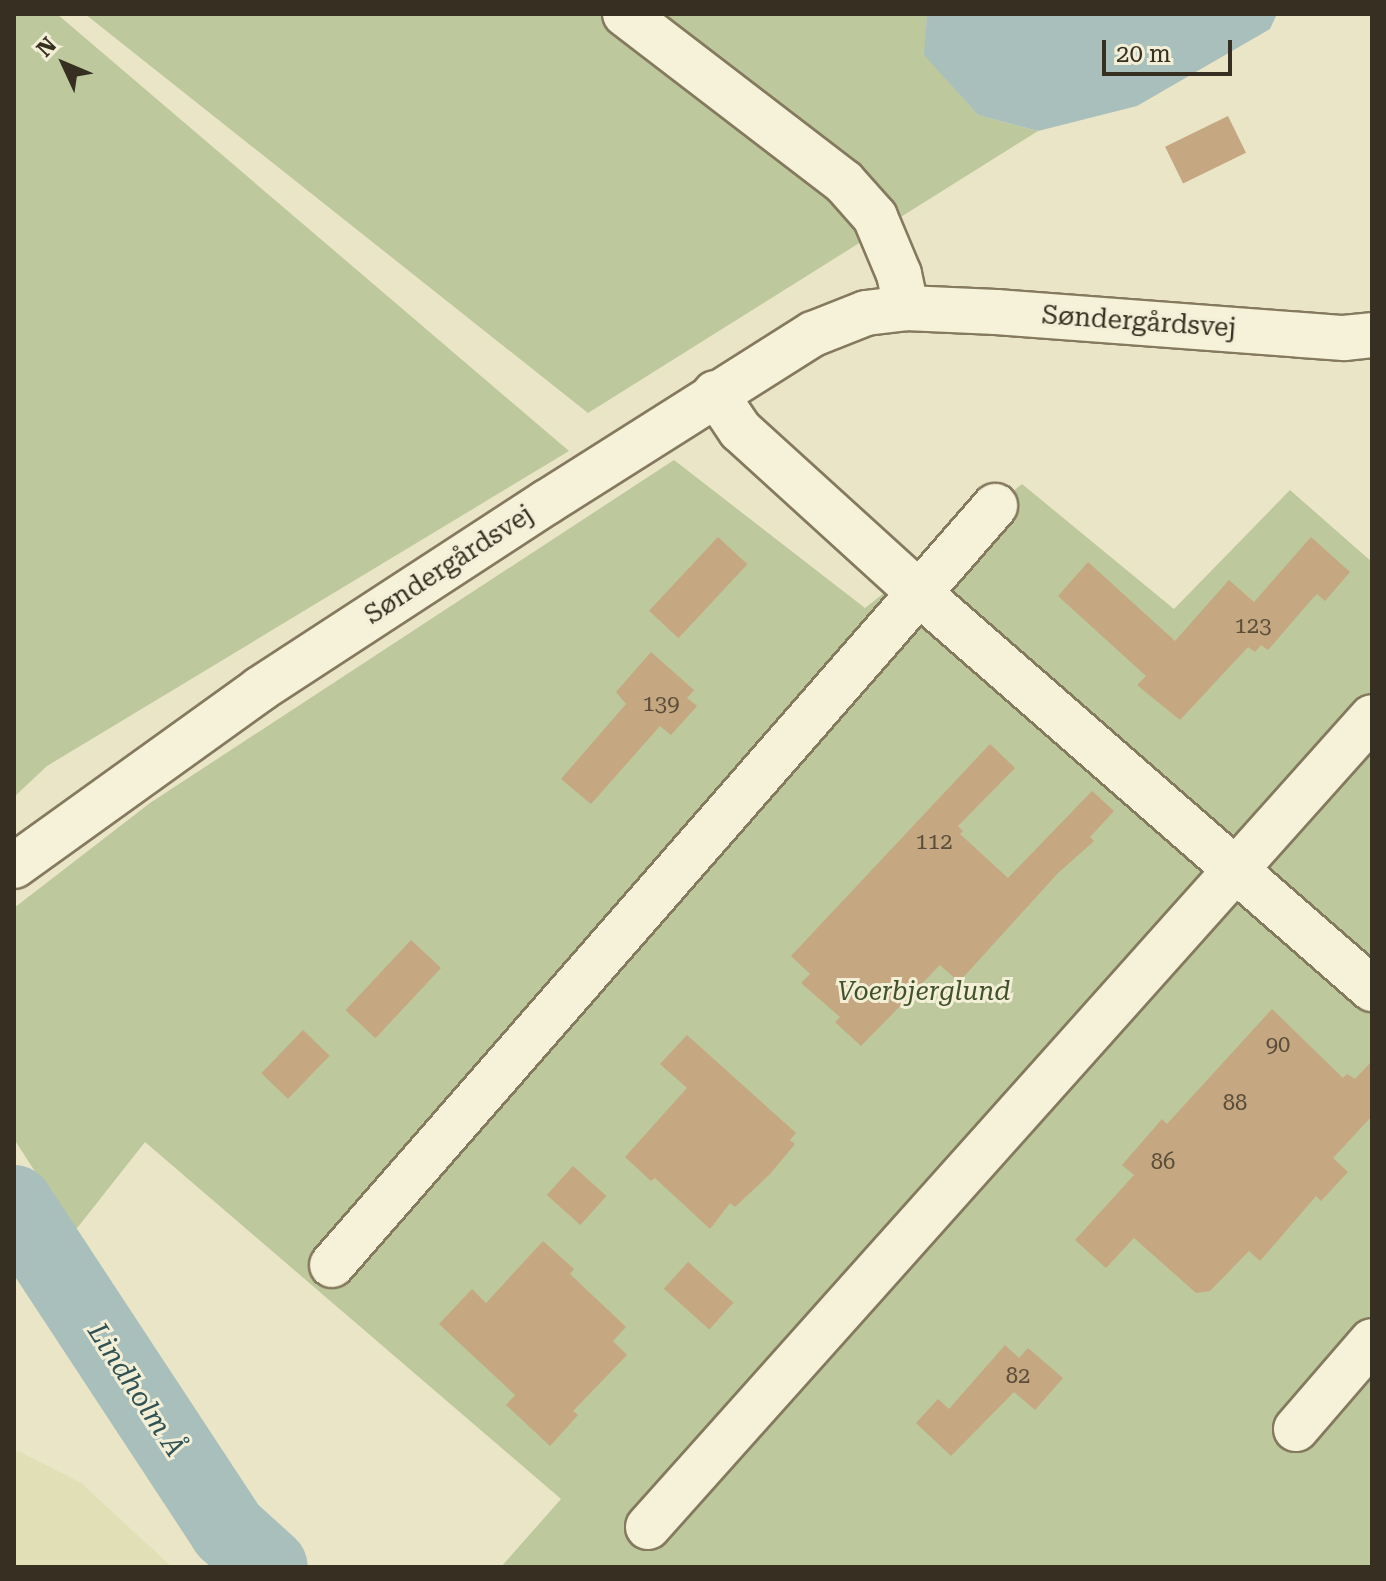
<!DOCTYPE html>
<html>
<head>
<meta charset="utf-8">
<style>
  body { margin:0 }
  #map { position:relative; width:1386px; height:1581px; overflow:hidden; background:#ebe5c8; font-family:"Roboto Serif",serif }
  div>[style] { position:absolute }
  .farmland>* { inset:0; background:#e0dfb6 }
  .green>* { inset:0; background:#bdc89c }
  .water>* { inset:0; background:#a8bfbc }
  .river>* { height:78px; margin:-39px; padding:0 39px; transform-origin:39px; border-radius:39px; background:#a8bfbc }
  .building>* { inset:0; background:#c5a781; transform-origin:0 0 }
  .roads { filter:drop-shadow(2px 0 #85795e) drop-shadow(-2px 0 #85795e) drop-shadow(0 2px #85795e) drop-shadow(0 -2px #85795e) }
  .minor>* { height:44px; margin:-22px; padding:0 22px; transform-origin:22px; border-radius:22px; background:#f6f2da }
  span { translate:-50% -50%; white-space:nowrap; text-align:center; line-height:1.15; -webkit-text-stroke:6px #f3efd7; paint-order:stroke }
  .number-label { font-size:22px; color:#5a4d39 }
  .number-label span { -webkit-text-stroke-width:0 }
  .street-label { font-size:26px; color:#372f21 }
  .park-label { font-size:26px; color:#415129; font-style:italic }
  .water-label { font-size:28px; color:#315255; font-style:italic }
  .frame { position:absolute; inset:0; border:16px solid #372f21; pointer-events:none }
  .north { position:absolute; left:24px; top:24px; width:80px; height:80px; -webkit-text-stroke:6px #f3efd7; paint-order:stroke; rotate:314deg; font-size:22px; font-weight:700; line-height:32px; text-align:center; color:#372f21 }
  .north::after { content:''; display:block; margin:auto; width:28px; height:36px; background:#372f21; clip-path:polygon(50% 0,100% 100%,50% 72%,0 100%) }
  .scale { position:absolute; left:1102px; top:40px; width:130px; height:36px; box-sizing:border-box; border:4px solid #372f21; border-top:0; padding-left:10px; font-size:24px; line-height:28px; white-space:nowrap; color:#372f21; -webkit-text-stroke:6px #f3efd7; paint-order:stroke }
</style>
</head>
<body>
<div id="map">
  <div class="farmland">
    <i style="clip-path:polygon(18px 1451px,81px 1483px,172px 1567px,14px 1567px,14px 1454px)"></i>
  </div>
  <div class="green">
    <i style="clip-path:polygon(14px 14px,57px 14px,569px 451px,47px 766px,14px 797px)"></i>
    <i style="clip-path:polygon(85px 14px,927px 14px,925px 55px,978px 115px,1038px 131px,588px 413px)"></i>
    <i style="clip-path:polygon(674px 460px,865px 608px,1022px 484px,1174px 609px,1290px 490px,1372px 562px,1372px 1567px,501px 1567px,561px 1499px,145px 1142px,74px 1232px,14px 1139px,14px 908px,150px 803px)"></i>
  </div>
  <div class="water">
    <i style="clip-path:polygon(927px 14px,1277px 14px,1270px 29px,1137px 106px,1038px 131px,978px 115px,924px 55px)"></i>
  </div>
  <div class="river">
    <i style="left:14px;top:1204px;width:390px;rotate:56.7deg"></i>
    <i style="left:228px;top:1530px;width:55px;rotate:42.1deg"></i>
  </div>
  <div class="building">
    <i style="left:1228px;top:116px;width:41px;height:70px;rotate:64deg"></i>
    <i style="left:718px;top:537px;width:40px;height:101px;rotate:43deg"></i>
    <i style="clip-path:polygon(1311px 537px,1350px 572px,1325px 601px,1317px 594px,1312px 599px,1268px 650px,1261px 645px,1255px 652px,1248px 647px,1180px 720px,1137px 685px,1146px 676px,1058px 596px,1088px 562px,1175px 641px,1229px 580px,1254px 602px)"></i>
    <i style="clip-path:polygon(651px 652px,694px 690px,687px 698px,697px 706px,671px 735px,660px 726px,591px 804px,561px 779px,626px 704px,616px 692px)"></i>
    <i style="clip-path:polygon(990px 744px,1015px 768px,958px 826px,963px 831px,960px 834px,1008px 878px,1092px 791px,1114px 811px,1090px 837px,1094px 841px,1058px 873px,959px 982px,940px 965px,861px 1046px,835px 1022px,840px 1017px,801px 983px,810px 974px,791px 956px)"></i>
    <i style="left:411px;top:940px;width:41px;height:96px;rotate:43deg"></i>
    <i style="clip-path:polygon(1272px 1009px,1343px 1078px,1347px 1074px,1355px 1079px,1372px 1061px,1372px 1116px,1333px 1158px,1348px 1172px,1321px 1201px,1316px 1196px,1260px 1261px,1249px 1251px,1210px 1291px,1196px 1293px,1134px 1238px,1106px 1268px,1075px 1240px,1134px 1175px,1122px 1165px,1162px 1119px,1167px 1124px)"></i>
    <i style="left:303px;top:1030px;width:37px;height:60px;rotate:44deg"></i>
    <i style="clip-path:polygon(687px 1035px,796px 1133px,790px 1140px,795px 1144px,770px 1174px,735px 1207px,730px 1203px,710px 1229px,655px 1178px,651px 1181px,625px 1157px,687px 1088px,660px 1064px)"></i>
    <i style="left:573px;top:1166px;width:45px;height:39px;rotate:42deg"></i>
    <i style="clip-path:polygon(543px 1241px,574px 1269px,570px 1274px,626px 1327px,613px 1341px,627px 1355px,573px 1411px,578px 1415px,550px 1446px,506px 1405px,515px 1395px,439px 1324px,472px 1289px,486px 1303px)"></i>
    <i style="left:688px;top:1262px;width:61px;height:36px;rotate:42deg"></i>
    <i style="clip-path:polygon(1005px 1345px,1019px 1358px,1028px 1348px,1063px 1378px,1035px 1410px,1014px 1392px,951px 1456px,916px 1423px,938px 1399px,949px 1409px)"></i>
  </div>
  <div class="roads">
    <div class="minor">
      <i style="left:625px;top:14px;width:276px;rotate:37.5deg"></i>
      <i style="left:844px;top:182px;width:47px;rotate:48.5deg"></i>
      <i style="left:875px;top:217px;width:62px;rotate:67.2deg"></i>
      <i style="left:899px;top:274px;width:35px;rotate:78deg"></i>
      <i style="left:715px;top:393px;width:45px;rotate:56deg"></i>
      <i style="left:740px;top:430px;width:242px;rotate:42.3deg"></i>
      <i style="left:919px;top:593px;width:602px;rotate:41.16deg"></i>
      <i style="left:14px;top:866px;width:303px;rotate:-35.7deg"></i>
      <i style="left:260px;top:689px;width:343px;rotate:-33.1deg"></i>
      <i style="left:547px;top:502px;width:315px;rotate:-32.3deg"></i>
      <i style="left:813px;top:334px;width:57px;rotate:-21.6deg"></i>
      <i style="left:866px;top:313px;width:40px;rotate:-7.1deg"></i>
      <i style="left:906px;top:308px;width:90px;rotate:2.5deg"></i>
      <i style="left:996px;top:312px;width:349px;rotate:4.3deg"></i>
      <i style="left:1344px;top:338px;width:28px;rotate:-6deg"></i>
      <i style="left:332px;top:1265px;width:1008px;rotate:-48.86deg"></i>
      <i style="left:1296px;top:1429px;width:116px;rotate:-49.2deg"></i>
      <i style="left:648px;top:1527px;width:1086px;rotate:-48.21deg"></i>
    </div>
  </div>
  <div class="number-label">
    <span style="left:1253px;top:626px">123</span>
    <span style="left:661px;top:704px">139</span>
    <span style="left:934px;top:842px">112</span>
    <span style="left:1278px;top:1045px">90</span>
    <span style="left:1235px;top:1103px">88</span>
    <span style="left:1163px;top:1162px">86</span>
    <span style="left:1018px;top:1376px">82</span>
  </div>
  <div class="street-label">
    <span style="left:1139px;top:322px;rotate:4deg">Søndergårdsvej</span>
    <span style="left:449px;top:565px;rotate:-33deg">Søndergårdsvej</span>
  </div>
  <div class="park-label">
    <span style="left:924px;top:992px">Voerbjerglund</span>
  </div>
  <div class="water-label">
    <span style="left:136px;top:1390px;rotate:57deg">Lindholm Å</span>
  </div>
  <div class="frame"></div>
  <div class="north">N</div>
  <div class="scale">20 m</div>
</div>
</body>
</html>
